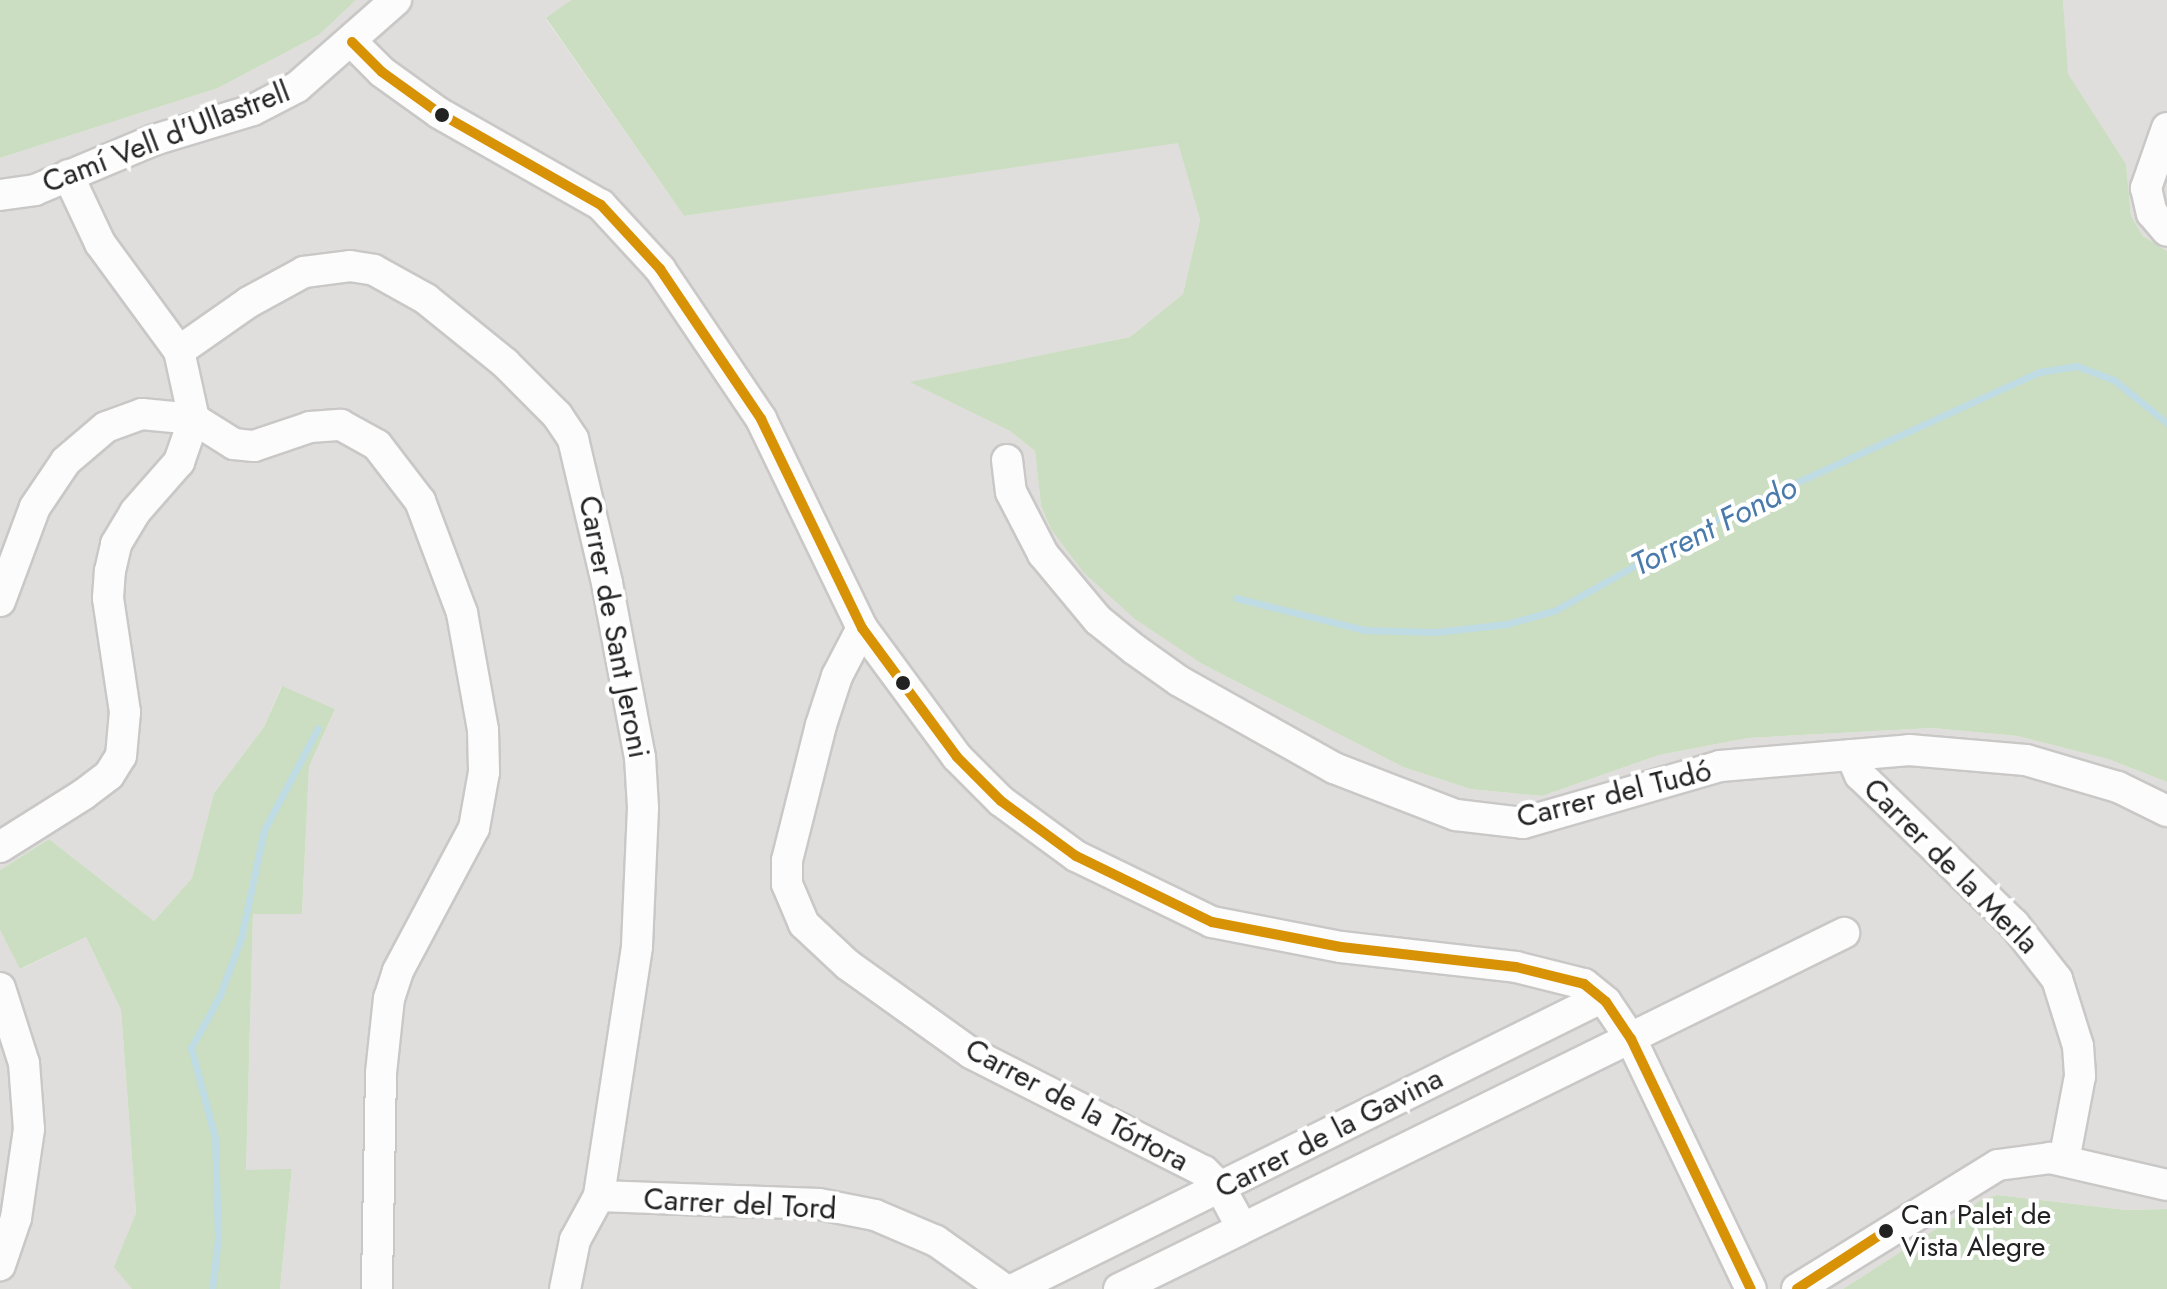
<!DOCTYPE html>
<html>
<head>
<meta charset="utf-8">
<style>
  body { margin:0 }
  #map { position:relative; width:2167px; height:1289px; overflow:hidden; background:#f0eeeb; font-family:Jost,sans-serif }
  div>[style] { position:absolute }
  .residential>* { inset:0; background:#dfdedc }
  .forest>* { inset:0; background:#cbdec1 }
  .stream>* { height:7px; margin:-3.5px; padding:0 3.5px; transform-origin:3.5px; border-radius:3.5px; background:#bfdbe3 }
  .roads { filter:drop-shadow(2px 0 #c9c8c7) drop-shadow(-2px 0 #c9c8c7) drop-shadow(0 2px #c9c8c7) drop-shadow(0 -2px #c9c8c7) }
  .minor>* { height:30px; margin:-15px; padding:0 15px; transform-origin:15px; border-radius:15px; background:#fdfcfc }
  .bus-1>* { height:10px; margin:-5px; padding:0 5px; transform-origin:5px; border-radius:5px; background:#d79205 }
  .dots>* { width:22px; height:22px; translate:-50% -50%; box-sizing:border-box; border:4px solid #fff; border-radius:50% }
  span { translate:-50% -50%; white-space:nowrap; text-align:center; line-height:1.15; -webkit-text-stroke:8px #fff; paint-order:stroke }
  .bus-label { font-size:28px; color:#222 }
  .left { translate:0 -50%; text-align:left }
  .street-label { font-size:30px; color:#222 }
  .water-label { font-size:32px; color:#4a7aab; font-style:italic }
</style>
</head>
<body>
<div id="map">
  <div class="residential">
    <i style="clip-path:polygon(356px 0,571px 0,546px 19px,684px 216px,1178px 142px,1200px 220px,1183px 294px,1130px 337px,912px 382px,1010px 431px,1035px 451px,1041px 506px,1051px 529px,1204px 665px,1403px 767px,1470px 789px,1542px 796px,1659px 755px,1748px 738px,1932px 728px,2017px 736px,2108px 759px,2167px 782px,2167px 1209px,2126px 1210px,1997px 1195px,1981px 1200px,1843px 1289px,280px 1289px,292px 1170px,246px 1170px,253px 913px,302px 914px,309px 767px,335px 709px,281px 687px,264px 727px,214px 793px,192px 878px,154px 921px,49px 839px,0 870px,0 158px,218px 88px,319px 35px)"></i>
    <i style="clip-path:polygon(2063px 0,2167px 0,2167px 251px,2143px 236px,2131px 216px,2126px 164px,2067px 74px)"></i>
    <i style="clip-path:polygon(0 930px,21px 969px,86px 937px,121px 1010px,136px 1213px,115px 1267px,132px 1289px,0 1289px)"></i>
  </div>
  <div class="forest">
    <i style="clip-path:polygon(0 0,356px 0,319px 35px,218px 88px,0 158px)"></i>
    <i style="clip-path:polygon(571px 0,2063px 0,2068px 74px,2126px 164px,2131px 216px,2143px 236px,2167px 251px,2167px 782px,2108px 759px,2017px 736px,1932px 728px,1748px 738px,1659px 755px,1542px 796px,1470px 789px,1403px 767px,1204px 665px,1135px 619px,1083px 572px,1051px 529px,1041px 506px,1035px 451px,1010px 431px,910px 382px,1130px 337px,1183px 294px,1200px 220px,1178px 143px,684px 216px,546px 18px)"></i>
    <i style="clip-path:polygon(282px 686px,335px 709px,309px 767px,302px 914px,253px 914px,246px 1170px,292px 1169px,280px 1289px,132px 1289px,114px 1267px,136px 1213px,121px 1010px,86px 937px,20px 969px,0 930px,0 870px,49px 839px,154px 921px,192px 878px,214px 793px,264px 727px)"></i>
    <i style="clip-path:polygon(1997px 1195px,2126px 1210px,2167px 1209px,2167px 1289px,1843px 1289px,1981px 1200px)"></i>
  </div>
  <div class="stream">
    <i style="left:1236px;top:598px;width:132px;rotate:14deg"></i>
    <i style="left:1364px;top:630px;width:72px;rotate:1.6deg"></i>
    <i style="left:1436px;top:632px;width:71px;rotate:-6.4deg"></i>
    <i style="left:1507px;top:624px;width:51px;rotate:-15.9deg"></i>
    <i style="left:1556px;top:610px;width:192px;rotate:-29.4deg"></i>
    <i style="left:1723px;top:516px;width:347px;rotate:-24.5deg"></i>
    <i style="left:2039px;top:372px;width:38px;rotate:-9deg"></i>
    <i style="left:2077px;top:366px;width:40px;rotate:21deg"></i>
    <i style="left:2114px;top:380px;width:68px;rotate:39.1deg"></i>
    <i style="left:212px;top:1289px;width:50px;rotate:-83.2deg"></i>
    <i style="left:218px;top:1239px;width:101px;rotate:-91.7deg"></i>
    <i style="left:215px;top:1138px;width:93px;rotate:-104.9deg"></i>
    <i style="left:191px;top:1048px;width:60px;rotate:-61.3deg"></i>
    <i style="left:220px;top:995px;width:61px;rotate:-69.8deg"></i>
    <i style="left:241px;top:938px;width:110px;rotate:-78deg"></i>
    <i style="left:264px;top:830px;width:115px;rotate:-62.1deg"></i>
  </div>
  <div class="roads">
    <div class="minor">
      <i style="left:352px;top:42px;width:42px;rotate:45deg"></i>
      <i style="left:382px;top:72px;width:70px;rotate:35.7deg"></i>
      <i style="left:439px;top:113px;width:186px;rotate:29.6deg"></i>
      <i style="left:601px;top:205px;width:87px;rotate:47.3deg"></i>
      <i style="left:660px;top:269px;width:181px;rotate:56deg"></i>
      <i style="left:761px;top:419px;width:232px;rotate:64.2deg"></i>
      <i style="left:862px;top:628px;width:160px;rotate:53.6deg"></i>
      <i style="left:957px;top:757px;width:62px;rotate:45deg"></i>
      <i style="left:1001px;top:801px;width:93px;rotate:36.3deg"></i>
      <i style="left:1076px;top:856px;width:151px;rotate:25.9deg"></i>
      <i style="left:1212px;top:922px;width:131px;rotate:11deg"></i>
      <i style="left:1341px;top:947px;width:176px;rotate:6.5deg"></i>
      <i style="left:1516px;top:967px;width:70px;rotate:14deg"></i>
      <i style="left:1584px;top:984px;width:28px;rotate:39deg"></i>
      <i style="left:1606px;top:1002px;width:45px;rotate:56deg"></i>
      <i style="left:1631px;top:1039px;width:277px;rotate:64.4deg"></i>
      <i style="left:2167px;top:128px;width:64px;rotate:109.3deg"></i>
      <i style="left:2146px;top:188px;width:26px;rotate:77deg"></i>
      <i style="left:2152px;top:213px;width:23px;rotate:50deg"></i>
      <i style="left:0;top:195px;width:35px;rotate:-8deg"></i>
      <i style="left:35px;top:190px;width:129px;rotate:-22.8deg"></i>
      <i style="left:154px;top:140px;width:103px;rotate:-16.9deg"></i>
      <i style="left:253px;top:110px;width:50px;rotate:-27.6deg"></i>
      <i style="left:297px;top:87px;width:132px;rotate:-41.3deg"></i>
      <i style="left:179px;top:351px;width:85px;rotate:-35deg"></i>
      <i style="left:249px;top:302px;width:63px;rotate:-28.6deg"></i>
      <i style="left:304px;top:272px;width:46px;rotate:-7.4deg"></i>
      <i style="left:350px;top:266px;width:24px;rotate:9deg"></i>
      <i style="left:374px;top:270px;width:60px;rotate:29.1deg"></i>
      <i style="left:426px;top:299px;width:102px;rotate:39deg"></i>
      <i style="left:505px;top:363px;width:74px;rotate:45deg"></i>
      <i style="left:557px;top:415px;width:29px;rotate:56deg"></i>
      <i style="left:573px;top:439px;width:148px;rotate:76.7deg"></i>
      <i style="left:607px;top:583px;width:177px;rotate:79.3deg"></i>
      <i style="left:640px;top:757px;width:51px;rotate:86.6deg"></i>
      <i style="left:643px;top:808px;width:139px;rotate:92.5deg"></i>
      <i style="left:637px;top:947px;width:252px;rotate:98.7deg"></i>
      <i style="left:599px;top:1196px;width:50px;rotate:118.6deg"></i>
      <i style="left:575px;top:1240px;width:50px;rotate:101.5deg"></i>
      <i style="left:1007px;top:460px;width:32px;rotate:83deg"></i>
      <i style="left:1011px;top:492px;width:70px;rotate:62.7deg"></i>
      <i style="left:1043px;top:554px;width:86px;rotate:50.2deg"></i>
      <i style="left:1098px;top:620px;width:46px;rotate:38.9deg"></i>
      <i style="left:1134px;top:649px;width:55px;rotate:35.4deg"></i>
      <i style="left:1179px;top:681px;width:178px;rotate:29.3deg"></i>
      <i style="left:1334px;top:768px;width:131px;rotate:21.1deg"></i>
      <i style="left:1456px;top:815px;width:67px;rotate:6.8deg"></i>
      <i style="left:1523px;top:823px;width:205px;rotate:-16.1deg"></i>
      <i style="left:1720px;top:766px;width:190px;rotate:-4.8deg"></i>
      <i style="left:1909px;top:750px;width:117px;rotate:4.9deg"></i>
      <i style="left:2026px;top:760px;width:96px;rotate:16.4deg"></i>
      <i style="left:2118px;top:787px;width:55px;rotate:26.1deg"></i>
      <i style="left:0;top:601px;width:100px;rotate:-69.6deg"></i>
      <i style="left:35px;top:507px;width:55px;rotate:-56deg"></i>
      <i style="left:66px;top:461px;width:52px;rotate:-40.4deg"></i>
      <i style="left:106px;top:427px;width:38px;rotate:-20deg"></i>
      <i style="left:142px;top:414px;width:52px;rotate:5.5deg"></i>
      <i style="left:194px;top:419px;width:47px;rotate:32deg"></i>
      <i style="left:234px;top:444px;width:20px;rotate:6deg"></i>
      <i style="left:254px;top:446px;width:59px;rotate:-18.7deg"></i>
      <i style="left:310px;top:427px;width:31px;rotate:-4deg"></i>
      <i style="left:341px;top:425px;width:41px;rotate:29.1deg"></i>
      <i style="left:377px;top:445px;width:71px;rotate:52.5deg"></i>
      <i style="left:420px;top:501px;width:120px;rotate:69.4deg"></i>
      <i style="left:462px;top:613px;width:119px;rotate:79.8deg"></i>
      <i style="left:483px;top:730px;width:42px;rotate:88.6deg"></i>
      <i style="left:484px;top:772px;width:57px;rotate:100.1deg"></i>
      <i style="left:474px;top:828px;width:162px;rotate:118deg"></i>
      <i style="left:398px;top:971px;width:28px;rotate:108deg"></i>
      <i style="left:389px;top:998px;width:75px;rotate:96.1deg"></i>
      <i style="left:381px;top:1073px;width:216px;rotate:91.1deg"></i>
      <i style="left:862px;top:628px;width:54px;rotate:117.5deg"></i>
      <i style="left:837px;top:676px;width:52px;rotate:108.1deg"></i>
      <i style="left:821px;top:725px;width:139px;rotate:104.1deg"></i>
      <i style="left:787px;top:860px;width:24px;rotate:90deg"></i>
      <i style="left:787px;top:884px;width:43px;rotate:67deg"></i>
      <i style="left:804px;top:924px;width:60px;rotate:43deg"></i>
      <i style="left:848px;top:965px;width:151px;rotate:35.6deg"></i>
      <i style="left:971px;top:1053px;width:261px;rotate:26.9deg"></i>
      <i style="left:1204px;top:1171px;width:23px;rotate:45deg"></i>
      <i style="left:1220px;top:1187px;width:44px;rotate:61.7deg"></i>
      <i style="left:1851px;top:755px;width:22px;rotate:66deg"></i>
      <i style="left:1860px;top:775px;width:214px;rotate:44.1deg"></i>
      <i style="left:2014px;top:924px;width:70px;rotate:52deg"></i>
      <i style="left:2057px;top:979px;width:70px;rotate:72.6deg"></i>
      <i style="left:2078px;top:1046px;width:30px;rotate:86deg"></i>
      <i style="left:2080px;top:1076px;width:86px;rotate:100.7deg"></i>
      <i style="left:0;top:847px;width:99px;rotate:-32.2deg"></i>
      <i style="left:84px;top:794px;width:31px;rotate:-37deg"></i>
      <i style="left:109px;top:775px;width:22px;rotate:-58deg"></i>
      <i style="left:121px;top:756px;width:44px;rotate:-84.8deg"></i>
      <i style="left:125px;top:712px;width:115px;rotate:-98.5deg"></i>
      <i style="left:108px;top:598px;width:27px;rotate:-86deg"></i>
      <i style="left:110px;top:571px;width:28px;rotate:-77deg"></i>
      <i style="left:116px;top:544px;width:37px;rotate:-59deg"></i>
      <i style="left:135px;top:512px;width:67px;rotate:-48.7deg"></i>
      <i style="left:179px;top:462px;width:46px;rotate:-70.8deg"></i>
      <i style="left:194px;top:419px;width:70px;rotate:-102.4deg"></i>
      <i style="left:179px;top:351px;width:134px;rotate:-126.2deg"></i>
      <i style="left:100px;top:243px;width:75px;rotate:-115.2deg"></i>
      <i style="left:0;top:988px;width:79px;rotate:72.3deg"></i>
      <i style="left:24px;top:1063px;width:66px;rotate:85.7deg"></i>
      <i style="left:29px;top:1129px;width:90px;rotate:98.3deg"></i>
      <i style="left:16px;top:1218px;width:50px;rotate:108.8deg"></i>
      <i style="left:599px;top:1196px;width:220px;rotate:2.1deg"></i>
      <i style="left:819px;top:1204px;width:57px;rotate:11.1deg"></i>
      <i style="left:875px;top:1215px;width:66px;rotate:23.1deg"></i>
      <i style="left:936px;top:1241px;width:83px;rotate:35.2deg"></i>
      <i style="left:1014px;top:1289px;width:655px;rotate:-26.37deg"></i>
      <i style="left:1119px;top:1289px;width:808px;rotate:-26.15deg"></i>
      <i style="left:1797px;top:1289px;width:236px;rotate:-31.7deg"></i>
      <i style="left:1998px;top:1165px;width:52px;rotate:-7.7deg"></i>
      <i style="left:2050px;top:1158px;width:120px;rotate:13deg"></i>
    </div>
  </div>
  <div class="bus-1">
    <i style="left:352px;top:42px;width:42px;rotate:45deg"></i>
    <i style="left:382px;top:72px;width:70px;rotate:35.7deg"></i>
    <i style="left:439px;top:113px;width:186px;rotate:29.6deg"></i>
    <i style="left:601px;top:205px;width:87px;rotate:47.3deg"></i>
    <i style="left:660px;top:269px;width:181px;rotate:56deg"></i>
    <i style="left:761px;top:419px;width:232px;rotate:64.2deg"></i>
    <i style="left:862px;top:628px;width:160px;rotate:53.6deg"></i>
    <i style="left:957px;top:757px;width:62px;rotate:45deg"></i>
    <i style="left:1001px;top:801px;width:93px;rotate:36.3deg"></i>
    <i style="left:1076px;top:856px;width:151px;rotate:25.9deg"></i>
    <i style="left:1212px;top:922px;width:131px;rotate:11deg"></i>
    <i style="left:1341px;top:947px;width:176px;rotate:6.5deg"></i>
    <i style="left:1516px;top:967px;width:70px;rotate:14deg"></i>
    <i style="left:1584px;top:984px;width:28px;rotate:39deg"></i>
    <i style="left:1606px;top:1002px;width:45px;rotate:56deg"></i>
    <i style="left:1631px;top:1039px;width:277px;rotate:64.4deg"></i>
    <i style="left:1797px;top:1289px;width:106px;rotate:-33.1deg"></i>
  </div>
  <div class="dots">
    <i style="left:442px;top:115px;background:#222"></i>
    <i style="left:903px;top:683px;background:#222"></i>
    <i style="left:1886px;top:1231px;background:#222"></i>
  </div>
  <div class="bus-label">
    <span class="left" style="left:1901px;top:1231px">Can Palet de<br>Vista Alegre</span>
  </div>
  <div class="street-label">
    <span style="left:166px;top:137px;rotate:-21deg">Camí Vell d'Ullastrell</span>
    <span style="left:614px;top:627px;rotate:79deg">Carrer de Sant Jeroni</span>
    <span style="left:1614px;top:794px;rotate:-14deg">Carrer del Tudó</span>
    <span style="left:1951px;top:866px;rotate:45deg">Carrer de la Merla</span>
    <span style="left:1077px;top:1105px;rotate:28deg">Carrer de la Tórtora</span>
    <span style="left:1329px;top:1133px;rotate:-27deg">Carrer de la Gavina</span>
    <span style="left:740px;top:1204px;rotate:3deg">Carrer del Tord</span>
  </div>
  <div class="water-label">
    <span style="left:1714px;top:526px;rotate:-27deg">Torrent Fondo</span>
  </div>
</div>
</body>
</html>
